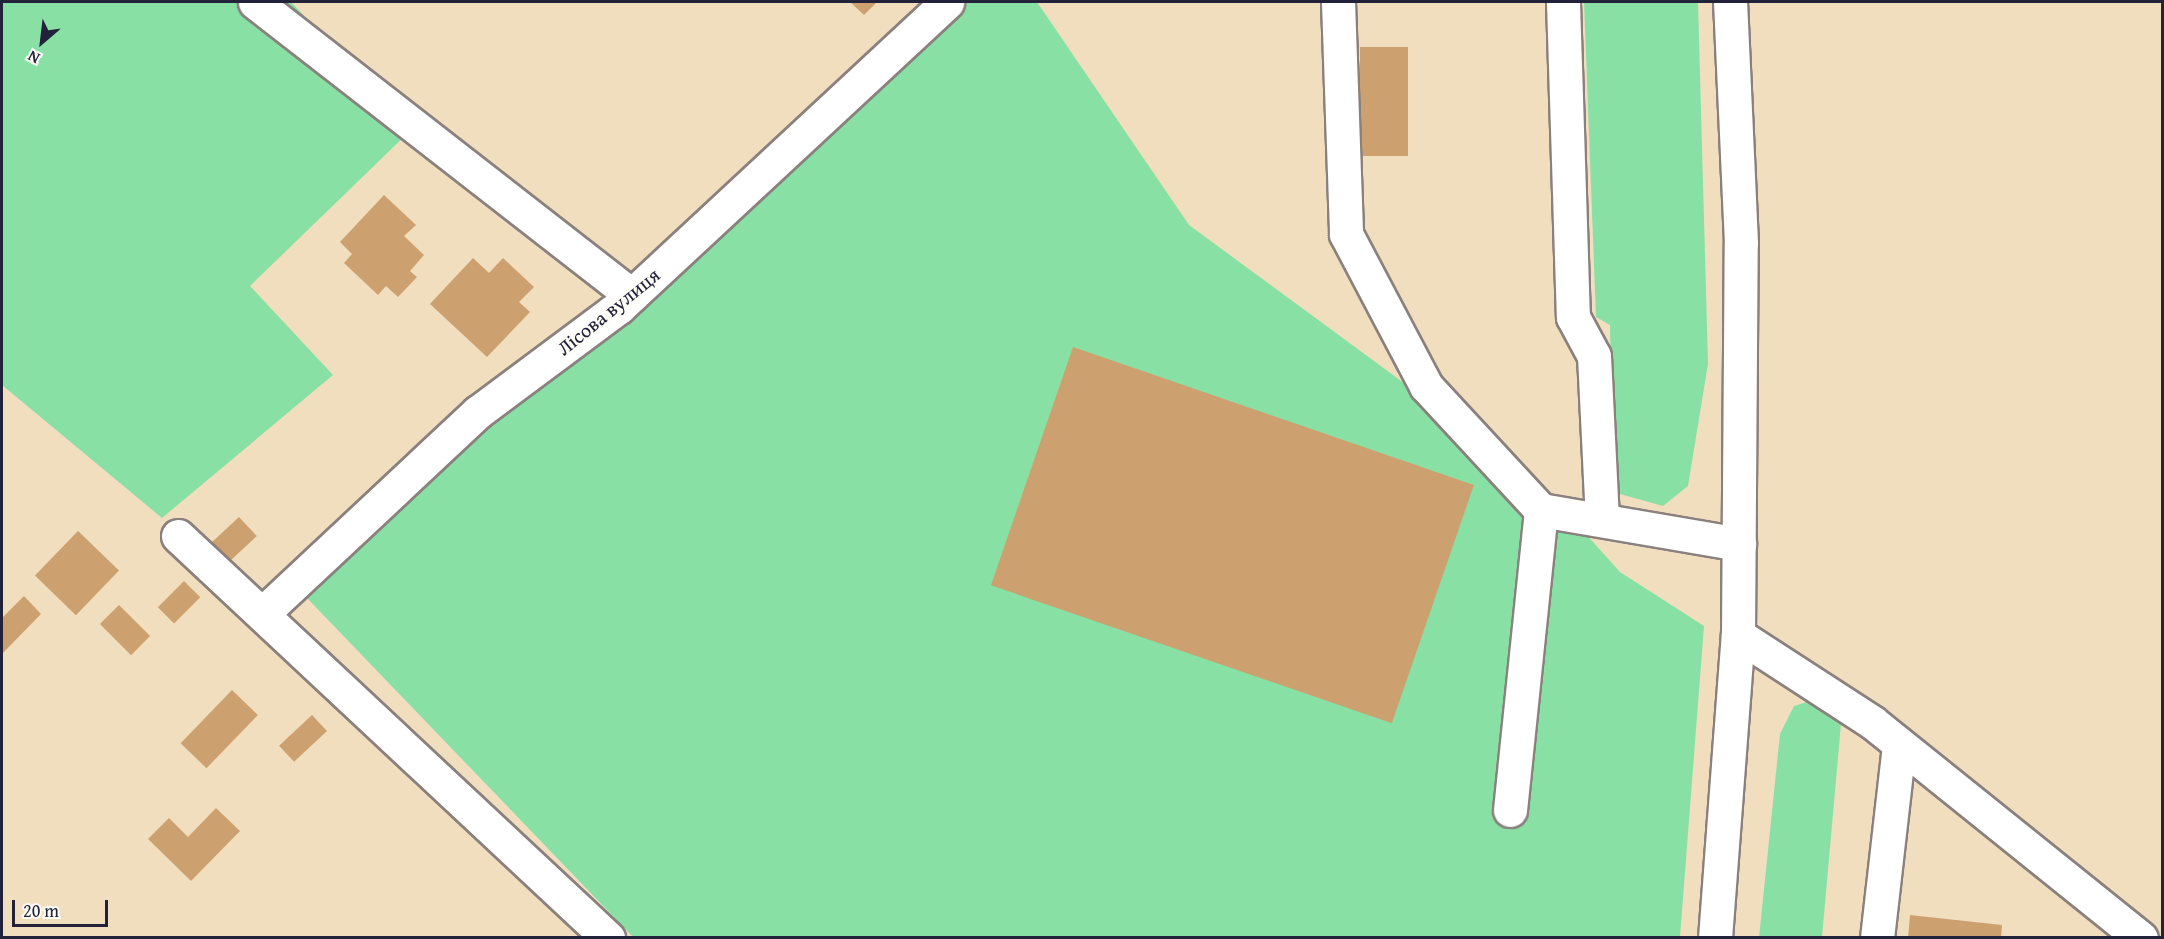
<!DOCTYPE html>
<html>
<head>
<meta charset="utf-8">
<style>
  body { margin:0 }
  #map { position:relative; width:2164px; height:939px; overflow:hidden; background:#f1debf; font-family:"Gentium Book Plus",serif }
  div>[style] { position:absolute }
  .green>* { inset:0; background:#88e0a5 }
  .building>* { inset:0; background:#cda16f; transform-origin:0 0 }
  .roads { filter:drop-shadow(2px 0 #8a807d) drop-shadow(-2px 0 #8a807d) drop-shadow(0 2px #8a807d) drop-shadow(0 -2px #8a807d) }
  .minor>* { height:33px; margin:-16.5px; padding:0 16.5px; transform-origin:16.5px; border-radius:16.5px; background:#fff }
  .highway>* { height:33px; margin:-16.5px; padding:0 16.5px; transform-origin:16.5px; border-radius:16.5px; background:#fff }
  span { translate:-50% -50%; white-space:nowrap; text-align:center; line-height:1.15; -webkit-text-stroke:5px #fdfcf7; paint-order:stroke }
  .street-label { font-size:20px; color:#22223b }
  .frame { position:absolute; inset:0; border:3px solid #22223b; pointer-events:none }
  .north { position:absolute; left:12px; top:12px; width:60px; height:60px; -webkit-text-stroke:4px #fdfcf7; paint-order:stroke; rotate:208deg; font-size:16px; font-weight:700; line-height:24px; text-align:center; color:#22223b }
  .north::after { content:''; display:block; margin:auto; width:21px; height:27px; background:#22223b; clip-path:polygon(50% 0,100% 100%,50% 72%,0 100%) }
  .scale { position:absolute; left:12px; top:900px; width:96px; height:27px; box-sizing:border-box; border:3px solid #22223b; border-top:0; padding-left:8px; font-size:18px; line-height:21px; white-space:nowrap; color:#22223b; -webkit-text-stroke:4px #fdfcf7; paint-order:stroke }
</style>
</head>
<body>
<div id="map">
  <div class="green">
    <i style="clip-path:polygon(2px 2px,291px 2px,412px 129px,250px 286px,333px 375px,162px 518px,2px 385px)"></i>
    <i style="clip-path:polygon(968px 2px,1037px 2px,1189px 225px,1540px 483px,1620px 572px,1704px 626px,1680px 937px,633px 937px,306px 597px,481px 423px,629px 317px)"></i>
    <i style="clip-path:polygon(1584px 2px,1698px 2px,1708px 364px,1688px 486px,1663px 506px,1620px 494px,1613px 484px,1610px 325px,1596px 317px)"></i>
    <i style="clip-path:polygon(1813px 700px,1836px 713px,1841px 724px,1822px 937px,1759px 938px,1780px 734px,1794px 706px)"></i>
  </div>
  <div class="building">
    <i style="clip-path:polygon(850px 2px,877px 2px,864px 15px)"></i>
    <i style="left:1360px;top:47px;width:48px;height:109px"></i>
    <i style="clip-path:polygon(384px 195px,416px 225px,404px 236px,424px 255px,410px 271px,417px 277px,398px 297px,386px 286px,378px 295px,344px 263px,352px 254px,340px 242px)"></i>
    <i style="clip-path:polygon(473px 258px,489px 273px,503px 258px,534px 287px,519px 302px,530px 312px,487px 357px,430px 304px)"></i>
    <i style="left:1073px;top:347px;width:424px;height:252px;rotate:19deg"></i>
    <i style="left:239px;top:517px;width:26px;height:46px;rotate:47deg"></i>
    <i style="left:78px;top:531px;width:57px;height:62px;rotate:44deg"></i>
    <i style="left:184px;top:581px;width:23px;height:37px;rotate:45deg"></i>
    <i style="clip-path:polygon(24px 596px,41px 614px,2px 654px,2px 618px)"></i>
    <i style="left:119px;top:605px;width:44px;height:27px;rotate:45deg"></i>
    <i style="left:232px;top:690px;width:36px;height:74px;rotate:44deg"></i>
    <i style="left:312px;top:715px;width:22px;height:45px;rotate:47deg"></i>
    <i style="clip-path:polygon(216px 808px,240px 831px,191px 881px,148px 839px,169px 818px,188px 837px)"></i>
    <i style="clip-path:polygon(1910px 915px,2002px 925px,2001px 938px,1908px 938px)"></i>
  </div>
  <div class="roads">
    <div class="minor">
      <i style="left:255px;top:2px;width:477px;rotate:37.9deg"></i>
      <i style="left:1338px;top:2px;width:232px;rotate:88deg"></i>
      <i style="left:1346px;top:234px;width:172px;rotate:62.2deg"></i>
      <i style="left:1426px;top:386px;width:169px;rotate:47.2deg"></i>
      <i style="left:1563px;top:2px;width:315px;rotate:88.2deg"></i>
      <i style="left:1573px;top:317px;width:44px;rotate:61.7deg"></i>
      <i style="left:1594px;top:356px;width:164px;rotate:87.2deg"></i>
      <i style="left:178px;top:536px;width:589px;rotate:43.07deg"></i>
      <i style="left:262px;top:614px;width:296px;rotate:-43.1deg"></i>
      <i style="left:478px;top:412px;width:176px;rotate:-36.7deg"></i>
      <i style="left:619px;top:307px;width:448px;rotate:-42.9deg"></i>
      <i style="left:1738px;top:635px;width:160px;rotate:33deg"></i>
      <i style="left:1872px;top:722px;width:345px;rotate:38.8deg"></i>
      <i style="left:1510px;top:810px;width:302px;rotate:-84.1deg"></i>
      <i style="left:1541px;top:510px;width:201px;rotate:9.7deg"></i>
      <i style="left:1877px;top:938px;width:195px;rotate:-83.5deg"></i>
    </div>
    <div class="highway">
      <i style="left:1715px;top:938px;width:304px;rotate:-85.7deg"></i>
      <i style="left:1738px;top:635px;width:392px;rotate:-89.6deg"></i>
      <i style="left:1741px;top:243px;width:241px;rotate:-92.6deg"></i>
    </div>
  </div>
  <div class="street-label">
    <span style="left:608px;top:311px;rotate:-39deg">Лісова вулиця</span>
  </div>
  <div class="frame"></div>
  <div class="north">N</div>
  <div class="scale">20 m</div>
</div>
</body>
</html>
